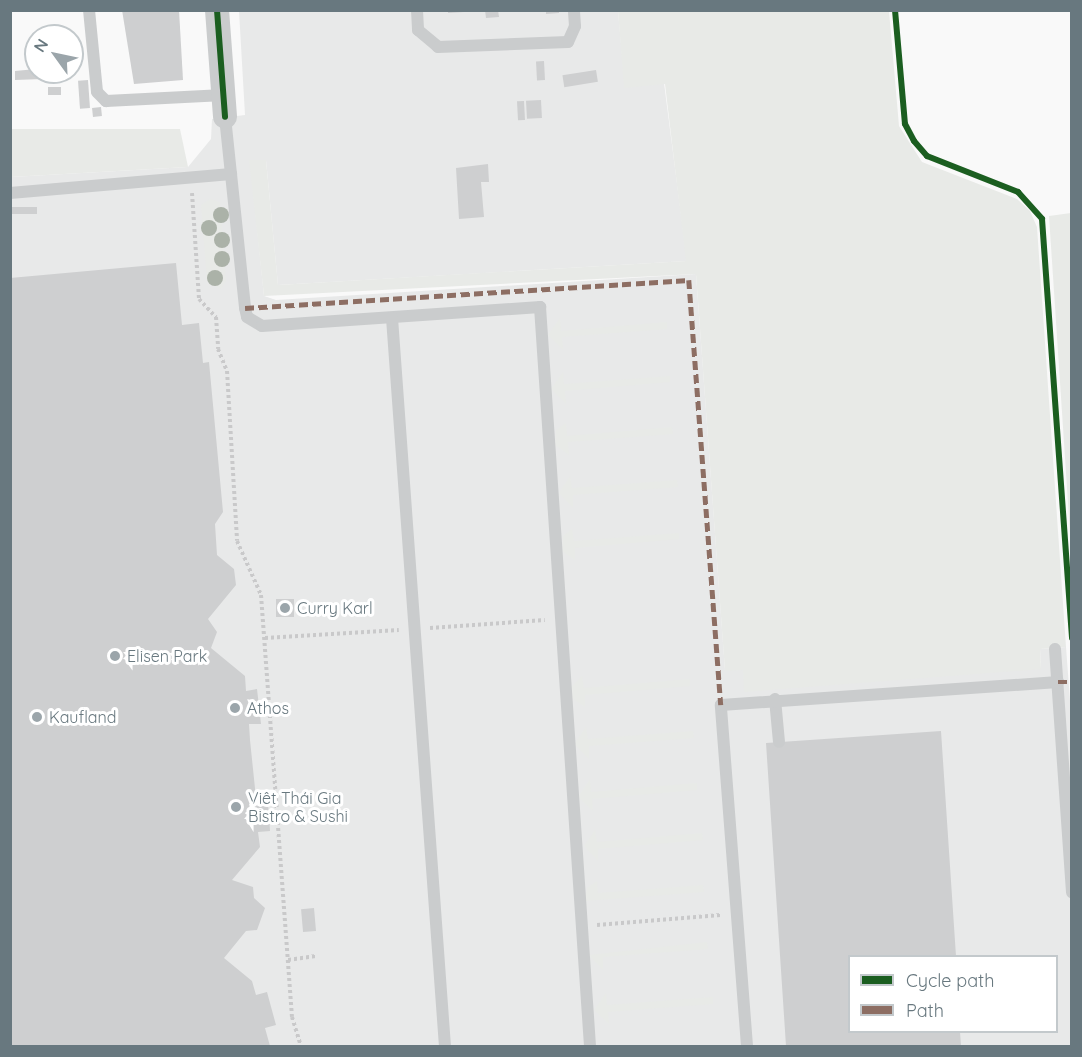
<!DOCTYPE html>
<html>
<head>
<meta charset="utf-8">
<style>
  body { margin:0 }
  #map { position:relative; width:1082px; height:1057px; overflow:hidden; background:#f9f9f9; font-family:Quicksand,sans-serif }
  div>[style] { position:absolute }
  .built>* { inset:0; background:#e8e9e9 }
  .green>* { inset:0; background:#e8eae7 }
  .building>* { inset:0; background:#cecfd0; transform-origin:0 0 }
  .path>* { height:4px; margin-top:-2px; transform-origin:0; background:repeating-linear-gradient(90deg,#c9c9ca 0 3px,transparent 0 6px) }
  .lane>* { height:12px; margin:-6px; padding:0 6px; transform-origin:6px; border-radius:6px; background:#cacccd }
  .street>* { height:24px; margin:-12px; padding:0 12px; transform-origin:12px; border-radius:12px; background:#cacccd }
  .quiet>* { height:4.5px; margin-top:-2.25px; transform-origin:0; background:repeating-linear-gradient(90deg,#8d6e63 0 9px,transparent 0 13.5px) }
  .cycleway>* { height:6px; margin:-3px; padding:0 3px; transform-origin:3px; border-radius:3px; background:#1b5e20 }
  .trees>* { width:16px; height:16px; margin:-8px; border-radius:50%; background:#abb2a8 }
  .dots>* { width:16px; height:16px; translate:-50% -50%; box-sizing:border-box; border:3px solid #fff; border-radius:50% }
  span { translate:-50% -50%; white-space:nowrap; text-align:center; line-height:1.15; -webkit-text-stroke:6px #fff; paint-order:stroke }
  .poi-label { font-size:16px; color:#68787f }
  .left { translate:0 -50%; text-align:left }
  .frame { position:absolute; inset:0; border:12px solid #68787f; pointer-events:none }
  .legend { position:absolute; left:848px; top:955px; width:210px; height:78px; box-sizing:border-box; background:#fff; border:2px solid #c3c9cc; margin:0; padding:8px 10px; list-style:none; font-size:18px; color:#68787f }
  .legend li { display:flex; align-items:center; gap:12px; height:30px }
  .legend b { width:30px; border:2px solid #c3c9cc }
  .north { position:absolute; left:24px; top:24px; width:60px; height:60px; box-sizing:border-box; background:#fff; border:2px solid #c3c9cc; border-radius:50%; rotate:303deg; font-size:16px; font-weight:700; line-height:24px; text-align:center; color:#68787f }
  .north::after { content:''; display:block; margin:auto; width:21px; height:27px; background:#9ba5aa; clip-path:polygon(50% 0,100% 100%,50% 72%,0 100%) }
</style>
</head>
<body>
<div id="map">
  <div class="built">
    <i style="clip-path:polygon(evenodd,239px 11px,618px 11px,625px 87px,664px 83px,687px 261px,278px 285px,266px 160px,250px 160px,264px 296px,276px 300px,696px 274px,725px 670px,1041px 669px,1040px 649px,1066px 647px,1072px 727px,1071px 1046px,11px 1046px,11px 177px,188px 167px,211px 139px,212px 119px,245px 115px,239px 11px,850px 956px,1056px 956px,1056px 1032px,850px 1032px,850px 956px)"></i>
  </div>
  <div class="green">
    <i style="clip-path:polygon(618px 11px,889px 11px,899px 126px,922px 162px,1017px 199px,1030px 211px,1037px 227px,1066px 647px,1040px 649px,1041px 669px,744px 692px,743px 670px,725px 671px,696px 274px,264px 296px,249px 160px,266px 160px,278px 285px,686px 261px,665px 84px,624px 88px)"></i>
    <i style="clip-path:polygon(11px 129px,180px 129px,188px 167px,11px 177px)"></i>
    <i style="clip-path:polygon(210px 199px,220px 202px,226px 281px,221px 289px,207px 280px,201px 205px)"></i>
    <i style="clip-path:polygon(1071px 213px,1072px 213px,1071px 548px,1049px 216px)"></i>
    <i style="clip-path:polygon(560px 318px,561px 331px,667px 322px,667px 329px,562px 337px,563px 350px,548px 335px)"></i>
    <i style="clip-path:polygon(563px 372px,564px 384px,670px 376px,670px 382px,565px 391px,566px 404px,551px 389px)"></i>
    <i style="clip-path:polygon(566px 423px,567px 436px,672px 427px,673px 434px,568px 442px,569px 455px,555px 445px,556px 430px)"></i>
    <i style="clip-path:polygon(570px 476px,572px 488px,677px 480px,678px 487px,573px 495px,573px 508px,559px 493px)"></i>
    <i style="clip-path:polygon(572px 529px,574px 541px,679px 533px,679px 539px,575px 548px,575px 560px,562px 551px,563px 536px)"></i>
    <i style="clip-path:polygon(582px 676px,584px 688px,690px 679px,690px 686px,585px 695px,585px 707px,572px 698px,571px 687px)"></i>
    <i style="clip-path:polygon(586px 727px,588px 739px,693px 731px,694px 738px,589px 746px,589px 759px,574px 744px)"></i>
    <i style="clip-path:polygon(590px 779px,591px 792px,697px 783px,697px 790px,592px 799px,593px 811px,578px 797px)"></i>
    <i style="clip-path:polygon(595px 830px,597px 842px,702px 833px,703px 840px,598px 849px,598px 861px,584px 846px)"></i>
    <i style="clip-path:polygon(597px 881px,598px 893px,703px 885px,704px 892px,585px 901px,587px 888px)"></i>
    <i style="clip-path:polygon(707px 942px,708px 949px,603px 957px,603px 970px,589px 955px)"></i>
    <i style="clip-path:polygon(606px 993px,607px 1005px,713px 997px,713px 1004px,608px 1012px,609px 1024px,594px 1010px)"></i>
  </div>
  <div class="building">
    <i style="clip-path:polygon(122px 10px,179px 10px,183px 80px,134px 84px)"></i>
    <i style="clip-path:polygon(448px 10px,463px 10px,464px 12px,448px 13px)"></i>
    <i style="clip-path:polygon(485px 10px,498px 10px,499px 17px,486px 18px)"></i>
    <i style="clip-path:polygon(546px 10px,559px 10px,559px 13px,546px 14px)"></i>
    <i style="left:544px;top:61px;width:19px;height:8px;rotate:87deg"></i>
    <i style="clip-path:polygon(36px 69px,43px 79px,15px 80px,15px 71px)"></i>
    <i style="left:596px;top:70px;width:12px;height:34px;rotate:81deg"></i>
    <i style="left:47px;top:72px;width:13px;height:11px"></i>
    <i style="left:88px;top:80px;width:28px;height:10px;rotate:86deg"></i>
    <i style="left:61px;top:87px;width:8px;height:13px;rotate:90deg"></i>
    <i style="left:541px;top:100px;width:18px;height:15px;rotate:87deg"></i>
    <i style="left:524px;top:101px;width:19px;height:7px;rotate:87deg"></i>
    <i style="left:101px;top:107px;width:9px;height:9px;rotate:84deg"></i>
    <i style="clip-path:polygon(488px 164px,489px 182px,481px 182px,484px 217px,459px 219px,456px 168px)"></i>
    <i style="left:37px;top:207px;width:7px;height:27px;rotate:90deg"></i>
    <i style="clip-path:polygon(176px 263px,182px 325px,199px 323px,203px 363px,209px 362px,223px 512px,215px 524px,217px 555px,234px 569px,236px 585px,208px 619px,217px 632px,211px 648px,245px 676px,246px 691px,257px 689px,261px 724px,249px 724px,250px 740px,256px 798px,267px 798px,269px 813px,270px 831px,258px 832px,260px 847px,232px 880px,253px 887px,254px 898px,265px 908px,257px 930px,246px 931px,224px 958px,252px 981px,256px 995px,267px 992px,276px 1025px,265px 1028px,270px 1046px,10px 1046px,10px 278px)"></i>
    <i style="left:276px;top:599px;width:18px;height:18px"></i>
    <i style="clip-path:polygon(941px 731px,956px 956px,850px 956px,850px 1032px,960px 1032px,961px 1046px,786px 1046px,766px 743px)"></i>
    <i style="left:314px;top:908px;width:23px;height:13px;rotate:85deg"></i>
  </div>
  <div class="path">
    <i style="left:192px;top:193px;width:106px;rotate:86.2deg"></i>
    <i style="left:199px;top:299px;width:25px;rotate:47deg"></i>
    <i style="left:216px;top:317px;width:32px;rotate:86deg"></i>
    <i style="left:218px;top:349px;width:24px;rotate:68deg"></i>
    <i style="left:227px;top:371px;width:170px;rotate:86.6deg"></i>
    <i style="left:237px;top:541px;width:59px;rotate:66deg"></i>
    <i style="left:261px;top:595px;width:423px;rotate:85.8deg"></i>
    <i style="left:292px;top:1017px;width:30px;rotate:73deg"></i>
    <i style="left:430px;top:628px;width:115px;rotate:-4deg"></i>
    <i style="left:265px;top:638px;width:134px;rotate:-3.4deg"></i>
    <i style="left:597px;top:925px;width:124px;rotate:-4.6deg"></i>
    <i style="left:288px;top:960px;width:28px;rotate:-8deg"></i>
  </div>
  <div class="lane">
    <i style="left:89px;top:10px;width:82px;rotate:84.4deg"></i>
    <i style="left:97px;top:92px;width:13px;rotate:45deg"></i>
    <i style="left:106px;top:101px;width:118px;rotate:-2.9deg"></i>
    <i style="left:417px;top:10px;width:20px;rotate:87deg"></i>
    <i style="left:418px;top:30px;width:26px;rotate:40deg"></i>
    <i style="left:438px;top:47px;width:130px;rotate:-2.2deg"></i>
    <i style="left:568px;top:42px;width:17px;rotate:-66deg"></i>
    <i style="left:575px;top:26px;width:16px;rotate:-94deg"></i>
    <i style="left:225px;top:117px;width:192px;rotate:84deg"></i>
    <i style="left:245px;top:308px;width:9px;rotate:77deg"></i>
    <i style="left:247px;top:317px;width:17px;rotate:31deg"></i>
    <i style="left:262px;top:326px;width:279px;rotate:-3.9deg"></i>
    <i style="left:540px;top:307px;width:741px;rotate:86.13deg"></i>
    <i style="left:10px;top:193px;width:222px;rotate:-4.9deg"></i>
    <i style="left:392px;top:318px;width:730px;rotate:85.84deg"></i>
    <i style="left:1055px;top:649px;width:244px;rotate:86deg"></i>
    <i style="left:775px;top:699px;width:43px;rotate:84.7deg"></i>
    <i style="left:747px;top:1046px;width:342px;rotate:-94.4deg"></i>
    <i style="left:721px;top:705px;width:338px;rotate:-3.9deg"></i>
  </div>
  <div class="street">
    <i style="left:217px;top:10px;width:107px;rotate:85.7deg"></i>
  </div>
  <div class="quiet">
    <i style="left:245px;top:308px;width:445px;rotate:-3.6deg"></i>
    <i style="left:689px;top:280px;width:426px;rotate:85.7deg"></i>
    <i style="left:1058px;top:682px;width:14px"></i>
  </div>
  <div class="cycleway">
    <i style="left:217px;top:10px;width:107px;rotate:85.7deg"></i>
    <i style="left:895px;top:10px;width:114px;rotate:85deg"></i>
    <i style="left:905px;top:124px;width:19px;rotate:62deg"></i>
    <i style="left:914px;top:141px;width:20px;rotate:49deg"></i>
    <i style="left:927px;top:156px;width:98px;rotate:21.6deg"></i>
    <i style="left:1018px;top:192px;width:36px;rotate:48deg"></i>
    <i style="left:1042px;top:219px;width:420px;rotate:85.9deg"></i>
  </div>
  <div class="trees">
    <i style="left:221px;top:215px"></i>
    <i style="left:209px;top:228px"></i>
    <i style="left:222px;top:240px"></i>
    <i style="left:222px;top:259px"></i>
    <i style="left:215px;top:278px"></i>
  </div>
  <div class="dots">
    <i style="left:285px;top:608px;background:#9ba5aa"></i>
    <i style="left:115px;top:656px;background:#9ba5aa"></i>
    <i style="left:235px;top:708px;background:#9ba5aa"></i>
    <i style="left:37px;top:717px;background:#9ba5aa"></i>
    <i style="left:236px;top:807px;background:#9ba5aa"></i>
  </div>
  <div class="poi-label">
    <span class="left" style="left:297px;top:608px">Curry Karl</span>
    <span class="left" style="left:127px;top:656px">Elisen Park</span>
    <span class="left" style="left:247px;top:708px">Athos</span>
    <span class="left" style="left:49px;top:717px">Kaufland</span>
    <span class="left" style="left:248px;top:807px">Viêt Thái Gia<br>Bistro &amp; Sushi</span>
  </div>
  <div class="frame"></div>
  <ul class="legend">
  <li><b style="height:8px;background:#1b5e20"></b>Cycle path</li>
  <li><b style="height:8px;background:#8d6e63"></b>Path</li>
  </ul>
  <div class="north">N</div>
</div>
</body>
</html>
